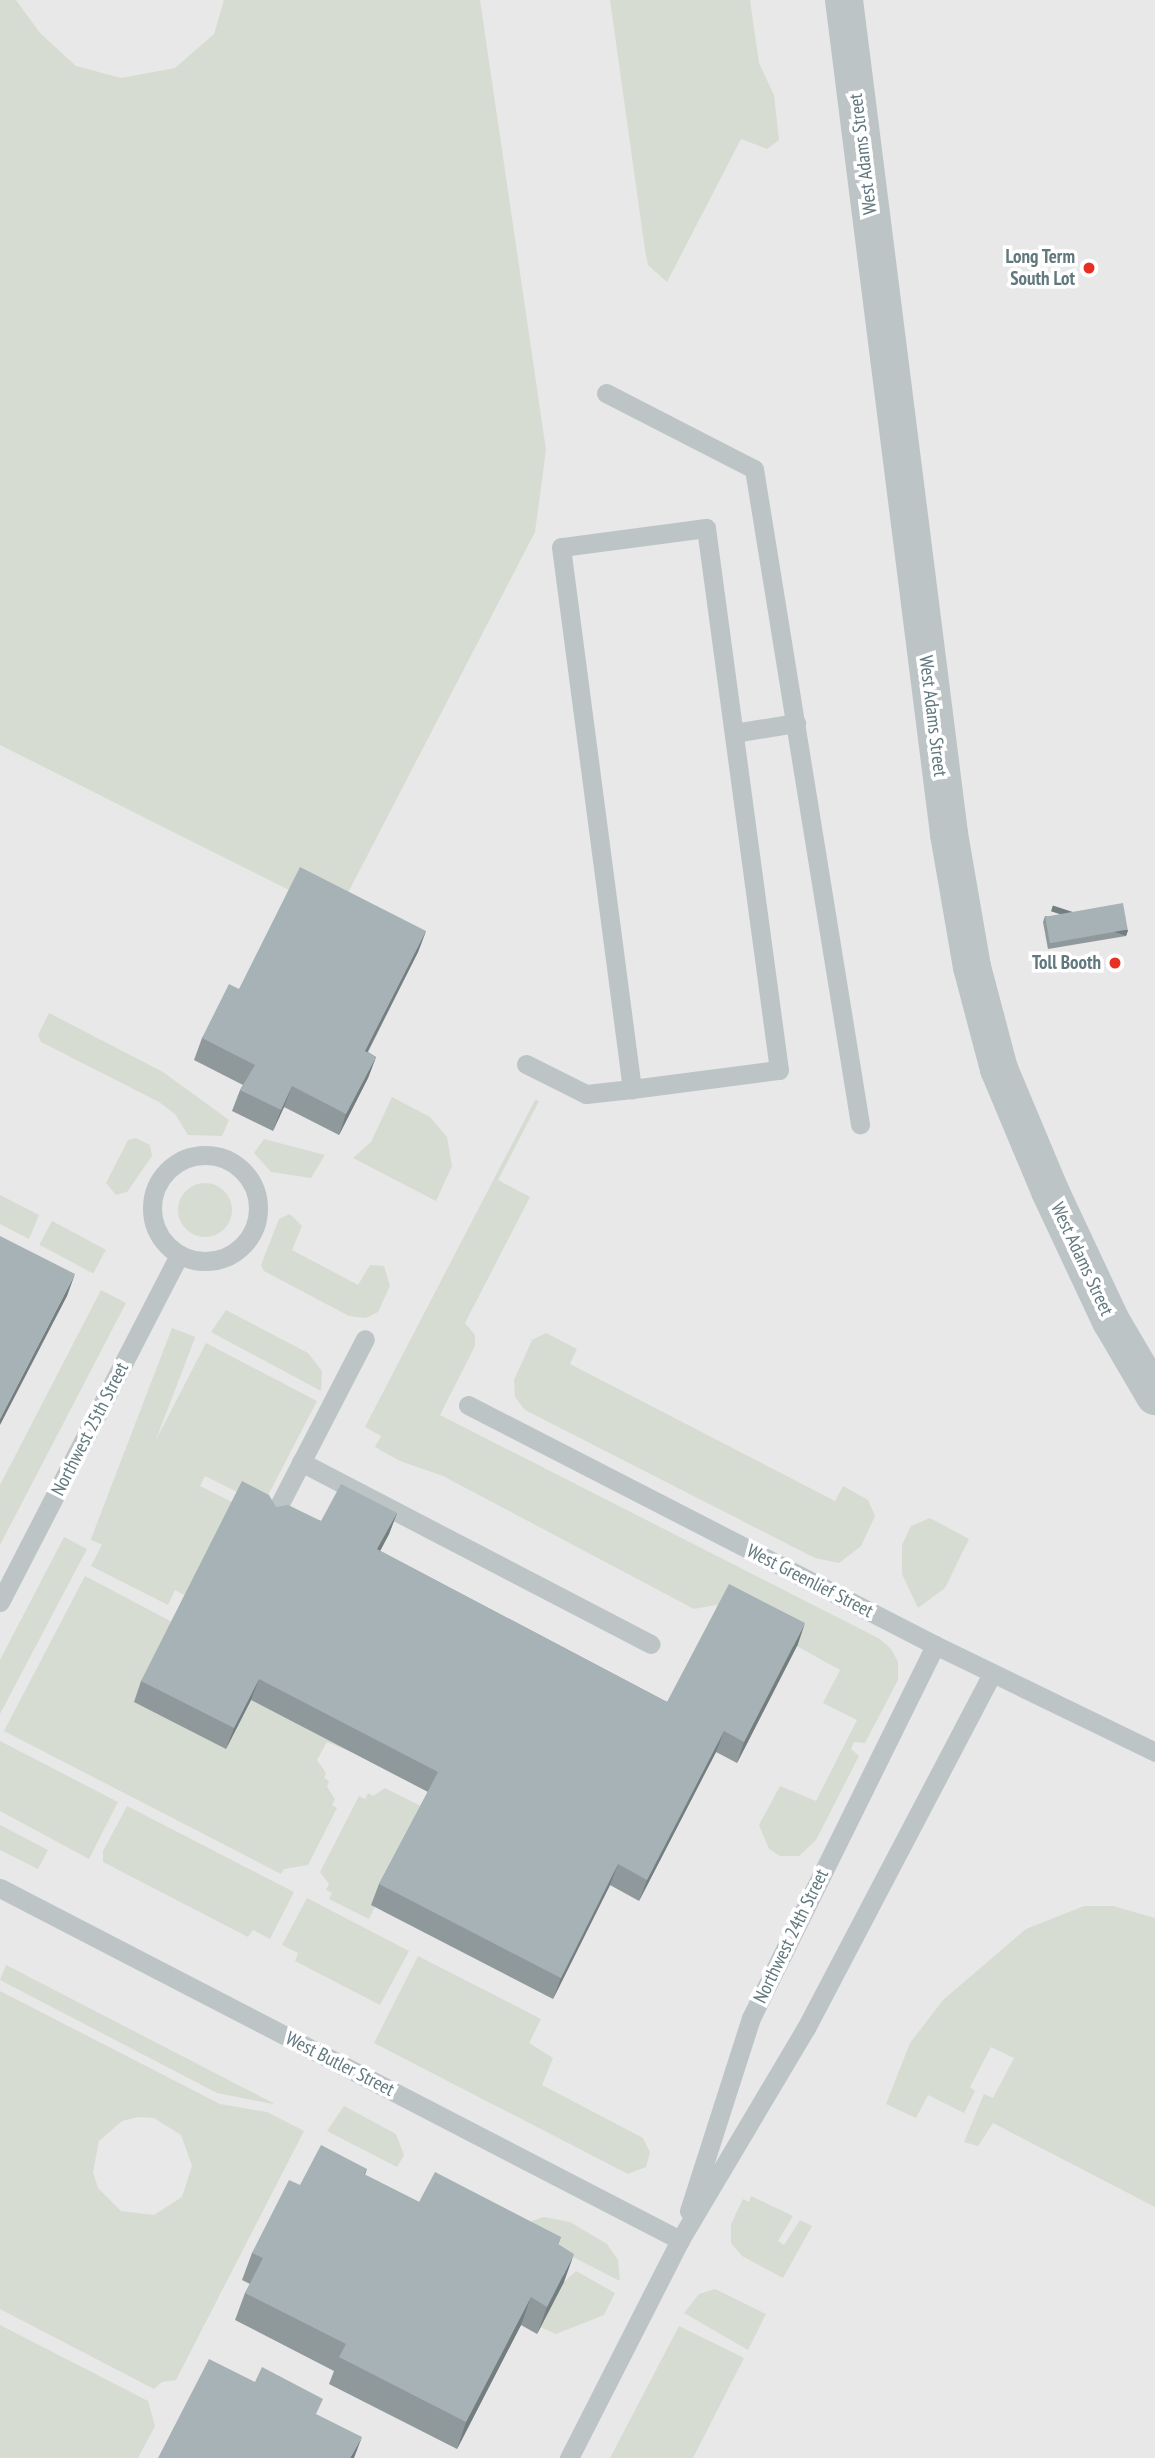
<!DOCTYPE html>
<html>
<head>
<meta charset="utf-8">
<style>
  body { margin:0 }
  #map { position:relative; width:1155px; height:2458px; overflow:hidden; background:#f7f6f3; font-family:"PT Sans Narrow",sans-serif }
  div>[style] { position:absolute }
  .built>* { inset:0; background:#e7e8e7; transform-origin:0 0 }
  .green>* { inset:0; background:#d7dcd2; transform-origin:0 0 }
  .round { border-radius:50% }
  .lane>* { height:19px; margin:-9.5px; padding:0 9.5px; transform-origin:9.5px; border-radius:9.5px; background:#bdc4c6 }
  .lane>.ring { margin:-9.5px; padding:0; box-sizing:content-box; background:none; border:19px solid #bdc4c6; border-radius:50% }
  .street>* { height:38px; margin:-19px; padding:0 19px; transform-origin:19px; border-radius:19px; background:#bdc4c6 }
  .wall>* { inset:0; background:#8f999c }
  .shaded-wall>* { inset:0; background:#747d7f; transform-origin:0 0 }
  .building>* { inset:0; background:#a6b2b5; transform-origin:0 0 }
  .dots>* { width:19px; height:19px; translate:-50% -50%; box-sizing:border-box; border:4px solid #fff; border-radius:50% }
  span { translate:-50% -50%; white-space:nowrap; text-align:center; line-height:1.15; -webkit-text-stroke:7px #fff; paint-order:stroke }
  .street-label { font-size:19px; color:#61787f }
  .poi-label { font-size:19px; color:#61787f; font-weight:700 }
  .right { translate:-100% -50%; text-align:right }
</style>
</head>
<body>
<div id="map">
  <div class="built">
    <i style="left:0;top:0;width:1155px;height:2458px"></i>
  </div>
  <div class="green">
    <i style="clip-path:polygon(0 0,16px 0,40px 33px,76px 66px,121px 78px,175px 68px,214px 34px,224px 0,480px 0,546px 450px,535px 532px,337px 914px,0 745px)"></i>
    <i style="clip-path:polygon(610px 0,750px 0,759px 63px,774px 95px,779px 140px,767px 149px,741px 139px,667px 282px,648px 265px,645px 250px)"></i>
    <i style="clip-path:polygon(49px 1013px,163px 1072px,229px 1120px,222px 1136px,188px 1135px,175px 1114px,159px 1102px,41px 1042px,38px 1035px)"></i>
    <i style="clip-path:polygon(392px 1097px,430px 1117px,447px 1137px,452px 1166px,436px 1201px,353px 1158px,371px 1142px)"></i>
    <i style="clip-path:polygon(535px 1100px,539px 1101px,498px 1180px,530px 1197px,465px 1323px,475px 1335px,475px 1346px,440px 1415px,880px 1639px,891px 1649px,898px 1662px,898px 1680px,865px 1743px,854px 1742px,851px 1749px,859px 1756px,816px 1840px,799px 1856px,780px 1856px,769px 1849px,759px 1825px,780px 1786px,816px 1801px,857px 1720px,823px 1703px,840px 1670px,721px 1604px,694px 1609px,443px 1476px,400px 1461px,375px 1447px,381px 1436px,365px 1427px)"></i>
    <i style="clip-path:polygon(136px 1138px,150px 1145px,152px 1156px,127px 1192px,116px 1195px,106px 1183px,128px 1140px)"></i>
    <i style="clip-path:polygon(264px 1139px,325px 1155px,311px 1178px,271px 1172px,254px 1153px)"></i>
    <i class="round" style="left:178px;top:1183px;width:54px;height:54px"></i>
    <i style="clip-path:polygon(0 1195px,39px 1215px,29px 1239px,0 1224px)"></i>
    <i style="clip-path:polygon(290px 1214px,302px 1226px,292px 1250px,358px 1285px,370px 1265px,384px 1266px,390px 1286px,378px 1312px,366px 1318px,349px 1316px,264px 1271px,261px 1265px,279px 1219px)"></i>
    <i style="left:52px;top:1221px;width:61px;height:27px;rotate:28deg"></i>
    <i style="clip-path:polygon(101px 1290px,126px 1303px,0 1545px,0 1485px)"></i>
    <i style="clip-path:polygon(226px 1310px,308px 1353px,322px 1371px,321px 1391px,211px 1332px)"></i>
    <i style="left:172px;top:1328px;width:25px;height:227px;rotate:21deg"></i>
    <i style="clip-path:polygon(546px 1333px,577px 1349px,570px 1364px,835px 1501px,843px 1486px,868px 1500px,875px 1516px,861px 1546px,839px 1563px,815px 1558px,525px 1410px,515px 1397px,514px 1380px,532px 1340px)"></i>
    <i style="clip-path:polygon(206px 1343px,317px 1401px,263px 1505px,205px 1476px,200px 1486px,234px 1503px,188px 1597px,175px 1590px,168px 1605px,91px 1566px)"></i>
    <i style="clip-path:polygon(930px 1518px,969px 1539px,945px 1588px,918px 1608px,902px 1574px,902px 1545px,911px 1526px)"></i>
    <i style="clip-path:polygon(64px 1537px,87px 1549px,0 1714px,0 1660px)"></i>
    <i style="clip-path:polygon(85px 1576px,174px 1623px,226px 1749px,251px 1700px,356px 1754px,327px 1742px,317px 1760px,326px 1773px,324px 1778px,329px 1781px,327px 1787px,335px 1799px,332px 1805px,337px 1808px,308px 1865px,284px 1869px,281px 1874px,4px 1731px)"></i>
    <i style="clip-path:polygon(0 1741px,118px 1802px,89px 1859px,0 1811px)"></i>
    <i style="clip-path:polygon(385px 1788px,423px 1807px,369px 1919px,329px 1899px,332px 1893px,326px 1890px,329px 1884px,320px 1872px,359px 1796px,365px 1799px,368px 1793px,373px 1796px)"></i>
    <i style="clip-path:polygon(127px 1806px,294px 1892px,270px 1939px,253px 1930px,248px 1937px,103px 1862px,103px 1851px)"></i>
    <i style="clip-path:polygon(0 1825px,48px 1850px,38px 1869px,0 1850px)"></i>
    <i style="clip-path:polygon(307px 1898px,409px 1951px,380px 2005px,295px 1961px,298px 1953px,282px 1945px)"></i>
    <i style="clip-path:polygon(1084px 1906px,1113px 1906px,1155px 1918px,1155px 2207px,993px 2123px,978px 2146px,964px 2142px,984px 2094px,993px 2098px,1014px 2058px,991px 2047px,970px 2087px,975px 2091px,964px 2113px,928px 2095px,916px 2118px,886px 2104px,910px 2043px,943px 2000px,1026px 1929px)"></i>
    <i style="clip-path:polygon(418px 1956px,541px 2019px,529px 2043px,553px 2058px,542px 2085px,643px 2138px,650px 2152px,646px 2167px,628px 2174px,374px 2043px)"></i>
    <i style="clip-path:polygon(6px 1965px,273px 2103px,273px 2104px,217px 2093px,0 1980px)"></i>
    <i style="clip-path:polygon(evenodd,0 1991px,220px 2104px,267px 2112px,304px 2131px,176px 2380px,162px 2382px,154px 2389px,0 2309px,0 1991px,138px 2117px,154px 2118px,181px 2135px,192px 2166px,182px 2197px,154px 2215px,121px 2211px,98px 2188px,93px 2172px,99px 2141px,122px 2121px,138px 2117px)"></i>
    <i style="clip-path:polygon(344px 2106px,396px 2134px,404px 2155px,397px 2167px,327px 2131px)"></i>
    <i style="clip-path:polygon(751px 2196px,793px 2216px,778px 2241px,784px 2245px,800px 2220px,812px 2226px,783px 2278px,742px 2256px,731px 2243px,731px 2224px,743px 2199px,749px 2202px)"></i>
    <i style="clip-path:polygon(544px 2217px,570px 2222px,607px 2244px,618px 2260px,620px 2281px,514px 2227px)"></i>
    <i style="clip-path:polygon(576px 2271px,615px 2293px,604px 2315px,556px 2334px,540px 2327px,564px 2282px)"></i>
    <i style="clip-path:polygon(715px 2289px,766px 2314px,748px 2350px,684px 2313px,699px 2294px)"></i>
    <i style="clip-path:polygon(0 2325px,148px 2401px,155px 2426px,138px 2458px,0 2458px)"></i>
    <i style="clip-path:polygon(679px 2326px,744px 2358px,693px 2458px,610px 2458px)"></i>
  </div>
  <div class="lane">
    <i style="left:606px;top:393px;width:166px;rotate:27.2deg"></i>
    <i style="left:754px;top:469px;width:664px;rotate:80.81deg"></i>
    <i style="left:734px;top:733px;width:63px;rotate:-9.2deg"></i>
    <i style="left:526px;top:1064px;width:67px;rotate:26.6deg"></i>
    <i style="left:586px;top:1094px;width:46px;rotate:-6.2deg"></i>
    <i style="left:632px;top:1089px;width:148px;rotate:-7.4deg"></i>
    <i style="left:779px;top:1070px;width:547px;rotate:-97.67deg"></i>
    <i style="left:706px;top:528px;width:146px;rotate:172.5deg"></i>
    <i style="left:561px;top:547px;width:547px;rotate:82.54deg"></i>
    <i class="ring" style="left:152px;top:1155px;width:87px;height:87px"></i>
    <i style="left:468px;top:1405px;width:525px;rotate:27.2deg"></i>
    <i style="left:935px;top:1645px;width:245px;rotate:25.9deg"></i>
    <i style="left:301px;top:1462px;width:394px;rotate:27.5deg"></i>
    <i style="left:273px;top:1517px;width:200px;rotate:-62.7deg"></i>
    <i style="left:0;top:1602px;width:390px;rotate:-62.7deg"></i>
    <i style="left:0;top:1888px;width:766px;rotate:27.37deg"></i>
    <i style="left:689px;top:2211px;width:203px;rotate:-72.2deg"></i>
    <i style="left:751px;top:2018px;width:416px;rotate:-63.7deg"></i>
    <i style="left:569px;top:2458px;width:245px;rotate:-63deg"></i>
    <i style="left:680px;top:2240px;width:247px;rotate:-59.3deg"></i>
    <i style="left:806px;top:2028px;width:400px;rotate:-62.3deg"></i>
  </div>
  <div class="street">
    <i style="left:844px;top:0;width:841px;rotate:82.82deg"></i>
    <i style="left:949px;top:834px;width:135px;rotate:80.2deg"></i>
    <i style="left:972px;top:967px;width:106px;rotate:75.2deg"></i>
    <i style="left:999px;top:1069px;width:132px;rotate:67.3deg"></i>
    <i style="left:1050px;top:1191px;width:144px;rotate:64.9deg"></i>
    <i style="left:1111px;top:1321px;width:87px;rotate:59.6deg"></i>
  </div>
  <div class="wall">
    <i style="clip-path:polygon(1045px 916px,1128px 930px,1126px 936px,1048px 949px,1043px 922px)"></i>
    <i style="clip-path:polygon(426px 931px,418px 952px,368px 1052px,376px 1057px,368px 1078px,339px 1135px,284px 1107px,273px 1131px,232px 1111px,240px 1090px,243px 1085px,194px 1060px,202px 1038px,239px 989px)"></i>
    <i style="clip-path:polygon(276px 1507px,321px 1521px,397px 1513px,389px 1534px,380px 1551px,667px 1702px,798px 1644px,737px 1763px,716px 1752px,639px 1901px,610px 1885px,553px 1999px,371px 1905px,379px 1884px,428px 1792px,251px 1700px,226px 1749px,134px 1702px,141px 1681px)"></i>
    <i style="clip-path:polygon(367px 2169px,365px 2175px,419px 2202px,561px 2237px,558px 2245px,564px 2282px,537px 2334px,521px 2325px,457px 2449px,329px 2384px,334px 2371px,235px 2320px,245px 2293px,250px 2284px,242px 2280px,252px 2253px,300px 2185px)"></i>
  </div>
  <div class="shaded-wall">
    <i style="left:1128px;top:930px;width:6px;height:79px;rotate:108deg"></i>
    <i style="clip-path:polygon(426px 931px,418px 952px,357px 1072px,365px 1051px)"></i>
    <i style="clip-path:polygon(376px 1057px,368px 1078px,339px 1135px,346px 1114px)"></i>
    <i style="clip-path:polygon(292px 1086px,284px 1107px,273px 1131px,281px 1110px)"></i>
    <i style="clip-path:polygon(75px 1274px,67px 1296px,0 1425px,0 1419px)"></i>
    <i style="clip-path:polygon(397px 1513px,389px 1534px,370px 1570px,377px 1549px)"></i>
    <i style="clip-path:polygon(805px 1623px,798px 1644px,737px 1763px,744px 1742px)"></i>
    <i style="clip-path:polygon(259px 1679px,251px 1700px,226px 1749px,234px 1728px)"></i>
    <i style="clip-path:polygon(724px 1731px,716px 1752px,639px 1901px,647px 1880px)"></i>
    <i style="clip-path:polygon(618px 1864px,610px 1885px,553px 1999px,561px 1978px)"></i>
    <i style="clip-path:polygon(574px 2254px,564px 2282px,537px 2334px,547px 2307px)"></i>
    <i style="clip-path:polygon(531px 2297px,521px 2325px,457px 2449px,466px 2422px)"></i>
    <i style="clip-path:polygon(362px 2437px,354px 2458px,350px 2458px)"></i>
  </div>
  <div class="building">
    <i style="clip-path:polygon(300px 867px,426px 931px,365px 1051px,376px 1057px,346px 1114px,292px 1086px,281px 1110px,240px 1090px,255px 1065px,202px 1038px,229px 984px,239px 989px)"></i>
    <i style="left:1123px;top:903px;width:27px;height:79px;rotate:80deg"></i>
    <i style="clip-path:polygon(0 1236px,75px 1274px,0 1419px)"></i>
    <i style="clip-path:polygon(242px 1481px,269px 1495px,276px 1507px,288px 1505px,321px 1521px,341px 1484px,397px 1513px,377px 1549px,667px 1702px,729px 1584px,805px 1623px,744px 1742px,724px 1731px,647px 1880px,618px 1864px,561px 1978px,379px 1884px,438px 1772px,259px 1679px,234px 1728px,141px 1681px)"></i>
    <i style="clip-path:polygon(321px 2145px,367px 2169px,364px 2174px,419px 2202px,435px 2172px,561px 2237px,558px 2244px,574px 2254px,547px 2307px,531px 2297px,466px 2422px,339px 2357px,346px 2344px,245px 2293px,263px 2258px,252px 2253px,289px 2180px,300px 2185px)"></i>
    <i style="clip-path:polygon(209px 2359px,255px 2382px,262px 2367px,323px 2399px,316px 2414px,362px 2437px,350px 2458px,158px 2458px)"></i>
  </div>
  <div class="dots">
    <i style="left:1089px;top:268px;background:#e72f24"></i>
    <i style="left:1115px;top:963px;background:#e72f24"></i>
  </div>
  <div class="street-label">
    <span style="left:863px;top:154px;rotate:-97deg">West Adams Street</span>
    <span style="left:933px;top:716px;rotate:83deg">West Adams Street</span>
    <span style="left:1082px;top:1259px;rotate:65deg">West Adams Street</span>
    <span style="left:90px;top:1429px;rotate:-63deg">Northwest 25th Street</span>
    <span style="left:810px;top:1581px;rotate:27deg">West Greenlief Street</span>
    <span style="left:791px;top:1936px;rotate:-64deg">Northwest 24th Street</span>
    <span style="left:340px;top:2064px;rotate:27deg">West Butler Street</span>
  </div>
  <div class="poi-label">
    <span class="right" style="left:1075px;top:268px">Long Term<br>South Lot</span>
    <span class="right" style="left:1101px;top:963px">Toll Booth</span>
  </div>
</div>
</body>
</html>
